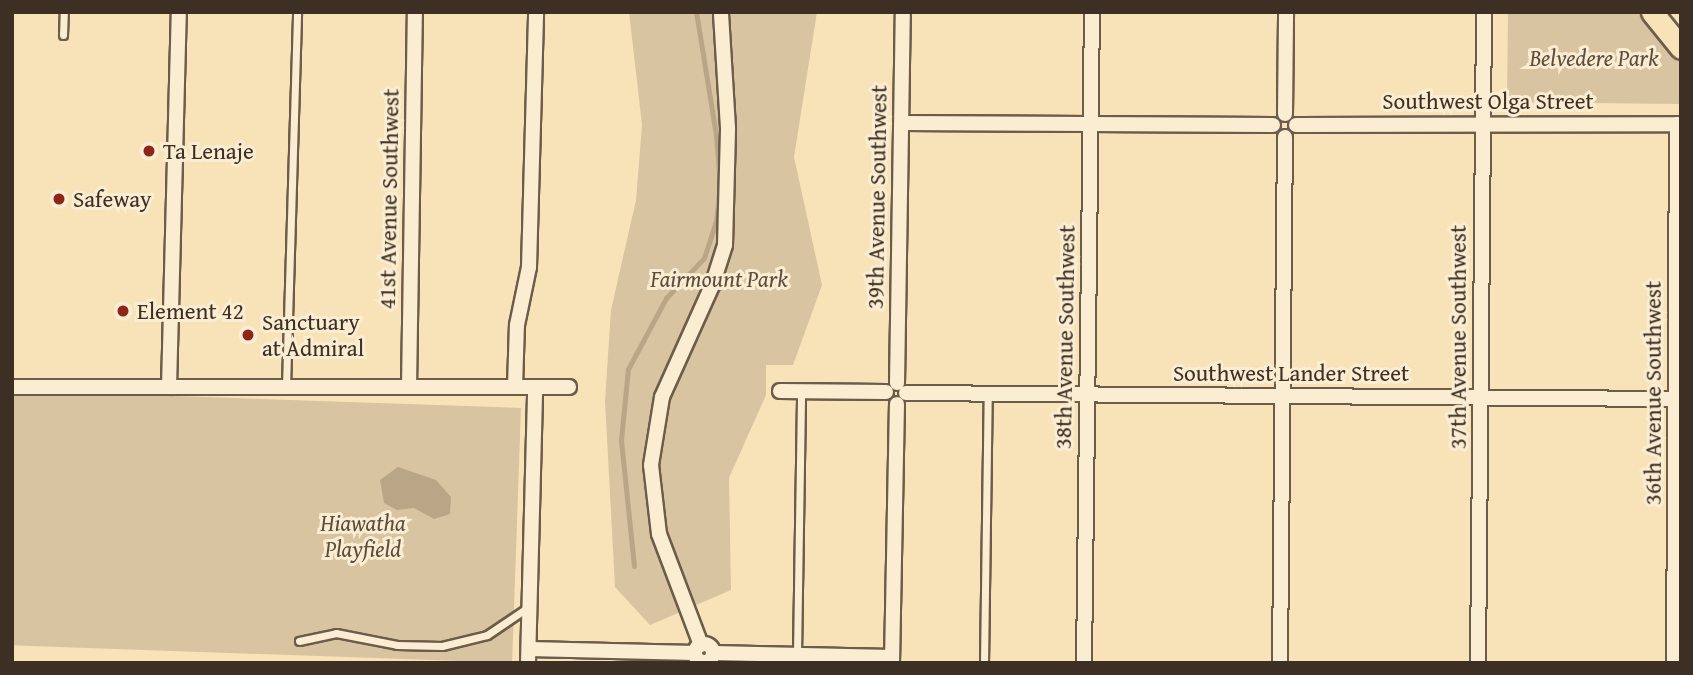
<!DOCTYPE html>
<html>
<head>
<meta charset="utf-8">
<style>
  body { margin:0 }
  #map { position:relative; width:1693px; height:675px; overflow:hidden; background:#f8e3b9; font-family:"Gentium Book Plus",serif }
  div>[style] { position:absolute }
  .green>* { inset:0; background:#d8c4a0; transform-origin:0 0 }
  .water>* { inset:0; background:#b9a687 }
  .stream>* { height:5px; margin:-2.5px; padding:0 2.5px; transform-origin:2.5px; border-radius:2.5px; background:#b9a687 }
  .roads { filter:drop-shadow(2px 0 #6c5c4a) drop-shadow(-2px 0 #6c5c4a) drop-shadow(0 2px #6c5c4a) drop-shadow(0 -2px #6c5c4a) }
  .lane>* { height:7px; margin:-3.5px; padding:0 3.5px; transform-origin:3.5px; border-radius:3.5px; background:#faedd2 }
  .street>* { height:14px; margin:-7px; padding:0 7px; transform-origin:7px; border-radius:7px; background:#faedd2 }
  .street>.ring { margin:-7px; padding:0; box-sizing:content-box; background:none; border:14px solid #faedd2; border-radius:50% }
  .primary>* { height:21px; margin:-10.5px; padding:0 10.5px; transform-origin:10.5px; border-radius:10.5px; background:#f8e3b9 }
  .dots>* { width:19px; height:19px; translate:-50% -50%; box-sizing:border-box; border:4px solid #faedd2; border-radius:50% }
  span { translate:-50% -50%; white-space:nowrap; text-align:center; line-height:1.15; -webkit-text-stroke:6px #faedd2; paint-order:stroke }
  .park-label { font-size:23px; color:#5d4d3e; font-style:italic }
  .street-label { font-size:23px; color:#3e2f25 }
  .poi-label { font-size:23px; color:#3e2f25 }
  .left { translate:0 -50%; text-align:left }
  .frame { position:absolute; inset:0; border:14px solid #3e2f25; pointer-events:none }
</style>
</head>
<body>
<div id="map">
  <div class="green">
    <i style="clip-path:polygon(629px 12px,817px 12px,794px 157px,822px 285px,793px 365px,766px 365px,766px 395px,729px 478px,731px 590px,650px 625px,615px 587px,605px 401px,611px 310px,636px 200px,642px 125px)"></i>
    <i style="clip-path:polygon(1508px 12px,1639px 12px,1681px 64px,1679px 104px,1507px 102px)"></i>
    <i style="left:521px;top:408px;width:255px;height:509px;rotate:92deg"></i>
  </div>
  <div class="water">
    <i style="clip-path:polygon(398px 467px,436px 480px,451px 497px,450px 514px,434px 519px,414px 508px,397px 510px,384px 503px,380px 480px)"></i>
  </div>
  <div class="stream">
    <i style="left:634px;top:566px;width:127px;rotate:-95.9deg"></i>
    <i style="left:621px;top:440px;width:71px;rotate:-84.4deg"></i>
    <i style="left:628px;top:369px;width:81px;rotate:-61.8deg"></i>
    <i style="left:666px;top:298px;width:55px;rotate:-46.5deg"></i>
    <i style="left:704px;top:258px;width:38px;rotate:-72deg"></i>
    <i style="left:716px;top:222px;width:38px;rotate:-84deg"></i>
    <i style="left:720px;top:184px;width:49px;rotate:-94.7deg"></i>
    <i style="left:716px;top:135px;width:125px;rotate:-99.2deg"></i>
  </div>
  <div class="roads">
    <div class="lane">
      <i style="left:63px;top:35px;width:23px;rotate:-88deg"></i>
      <i style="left:286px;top:387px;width:375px;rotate:-88.3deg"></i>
      <i style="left:299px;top:641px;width:38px;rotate:-12deg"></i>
      <i style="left:336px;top:633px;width:62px;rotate:11.1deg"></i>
      <i style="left:397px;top:645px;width:45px;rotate:1.3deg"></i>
      <i style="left:442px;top:646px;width:46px;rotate:-13.7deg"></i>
      <i style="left:487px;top:635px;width:48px;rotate:-34deg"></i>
      <i style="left:797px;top:654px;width:263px;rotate:-89.1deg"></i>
      <i style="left:984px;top:663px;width:270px;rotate:-89.2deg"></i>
    </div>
    <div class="street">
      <i style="left:1285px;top:114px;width:102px;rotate:-89.4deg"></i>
      <i style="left:902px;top:123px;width:371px;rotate:0.3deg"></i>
      <i style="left:1296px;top:125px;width:385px;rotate:-0.1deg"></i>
      <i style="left:897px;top:383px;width:371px;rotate:-89.1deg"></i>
      <i style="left:12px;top:387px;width:557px"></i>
      <i style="left:169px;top:387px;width:375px;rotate:-88.5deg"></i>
      <i style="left:409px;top:387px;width:375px;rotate:-89.1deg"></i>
      <i style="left:515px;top:387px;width:62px;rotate:-88.2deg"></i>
      <i style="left:517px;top:325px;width:59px;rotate:-78.3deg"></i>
      <i style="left:529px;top:267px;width:255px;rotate:-88.4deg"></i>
      <i style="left:780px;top:391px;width:106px;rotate:0.5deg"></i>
      <i style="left:906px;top:393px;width:770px;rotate:0.45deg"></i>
      <i class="ring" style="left:695px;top:644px;width:4px;height:4px"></i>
      <i style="left:701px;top:645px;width:119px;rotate:-110.7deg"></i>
      <i style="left:659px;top:534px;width:69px;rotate:-96.6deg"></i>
      <i style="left:651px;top:465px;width:69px;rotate:-80.8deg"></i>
      <i style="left:662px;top:397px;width:122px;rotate:-65.8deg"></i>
      <i style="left:712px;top:286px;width:43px;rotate:-72.4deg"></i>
      <i style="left:725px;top:245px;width:117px;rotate:-88.5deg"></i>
      <i style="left:728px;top:128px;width:116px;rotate:-93.5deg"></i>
      <i style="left:529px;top:649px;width:166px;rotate:1.4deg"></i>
      <i style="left:713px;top:653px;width:179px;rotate:1.3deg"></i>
      <i style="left:528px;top:663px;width:276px;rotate:-88.5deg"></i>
      <i style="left:892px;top:663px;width:259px;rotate:-88.9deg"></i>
      <i style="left:1084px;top:663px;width:651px;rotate:-89.3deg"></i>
      <i style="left:1280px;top:663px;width:526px;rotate:-89.46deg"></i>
      <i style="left:1478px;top:663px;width:651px;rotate:-89.47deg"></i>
      <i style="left:1674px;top:663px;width:539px;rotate:-89.68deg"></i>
    </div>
    <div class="primary">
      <i style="left:1652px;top:12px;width:46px;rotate:51.1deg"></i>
    </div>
  </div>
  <div class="dots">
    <i style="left:149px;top:151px;background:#8f2418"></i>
    <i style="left:59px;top:199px;background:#8f2418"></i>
    <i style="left:123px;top:311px;background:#8f2418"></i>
    <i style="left:248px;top:335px;background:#8f2418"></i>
  </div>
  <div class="park-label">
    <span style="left:1594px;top:58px">Belvedere Park</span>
    <span style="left:719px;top:279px">Fairmount Park</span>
    <span style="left:363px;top:536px">Hiawatha<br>Playfield</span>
  </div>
  <div class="street-label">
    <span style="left:1488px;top:101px">Southwest Olga Street</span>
    <span style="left:877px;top:197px;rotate:-89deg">39th Avenue Southwest</span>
    <span style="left:389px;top:199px;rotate:-89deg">41st Avenue Southwest</span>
    <span style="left:1065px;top:337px;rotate:-89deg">38th Avenue Southwest</span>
    <span style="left:1458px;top:337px;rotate:-90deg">37th Avenue Southwest</span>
    <span style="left:1291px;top:373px">Southwest Lander Street</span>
    <span style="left:1653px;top:393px;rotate:-90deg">36th Avenue Southwest</span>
  </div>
  <div class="poi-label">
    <span class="left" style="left:163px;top:151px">Ta Lenaje</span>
    <span class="left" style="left:73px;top:199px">Safeway</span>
    <span class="left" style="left:137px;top:311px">Element 42</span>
    <span class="left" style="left:262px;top:335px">Sanctuary<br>at Admiral</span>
  </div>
  <div class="frame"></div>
</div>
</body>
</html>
